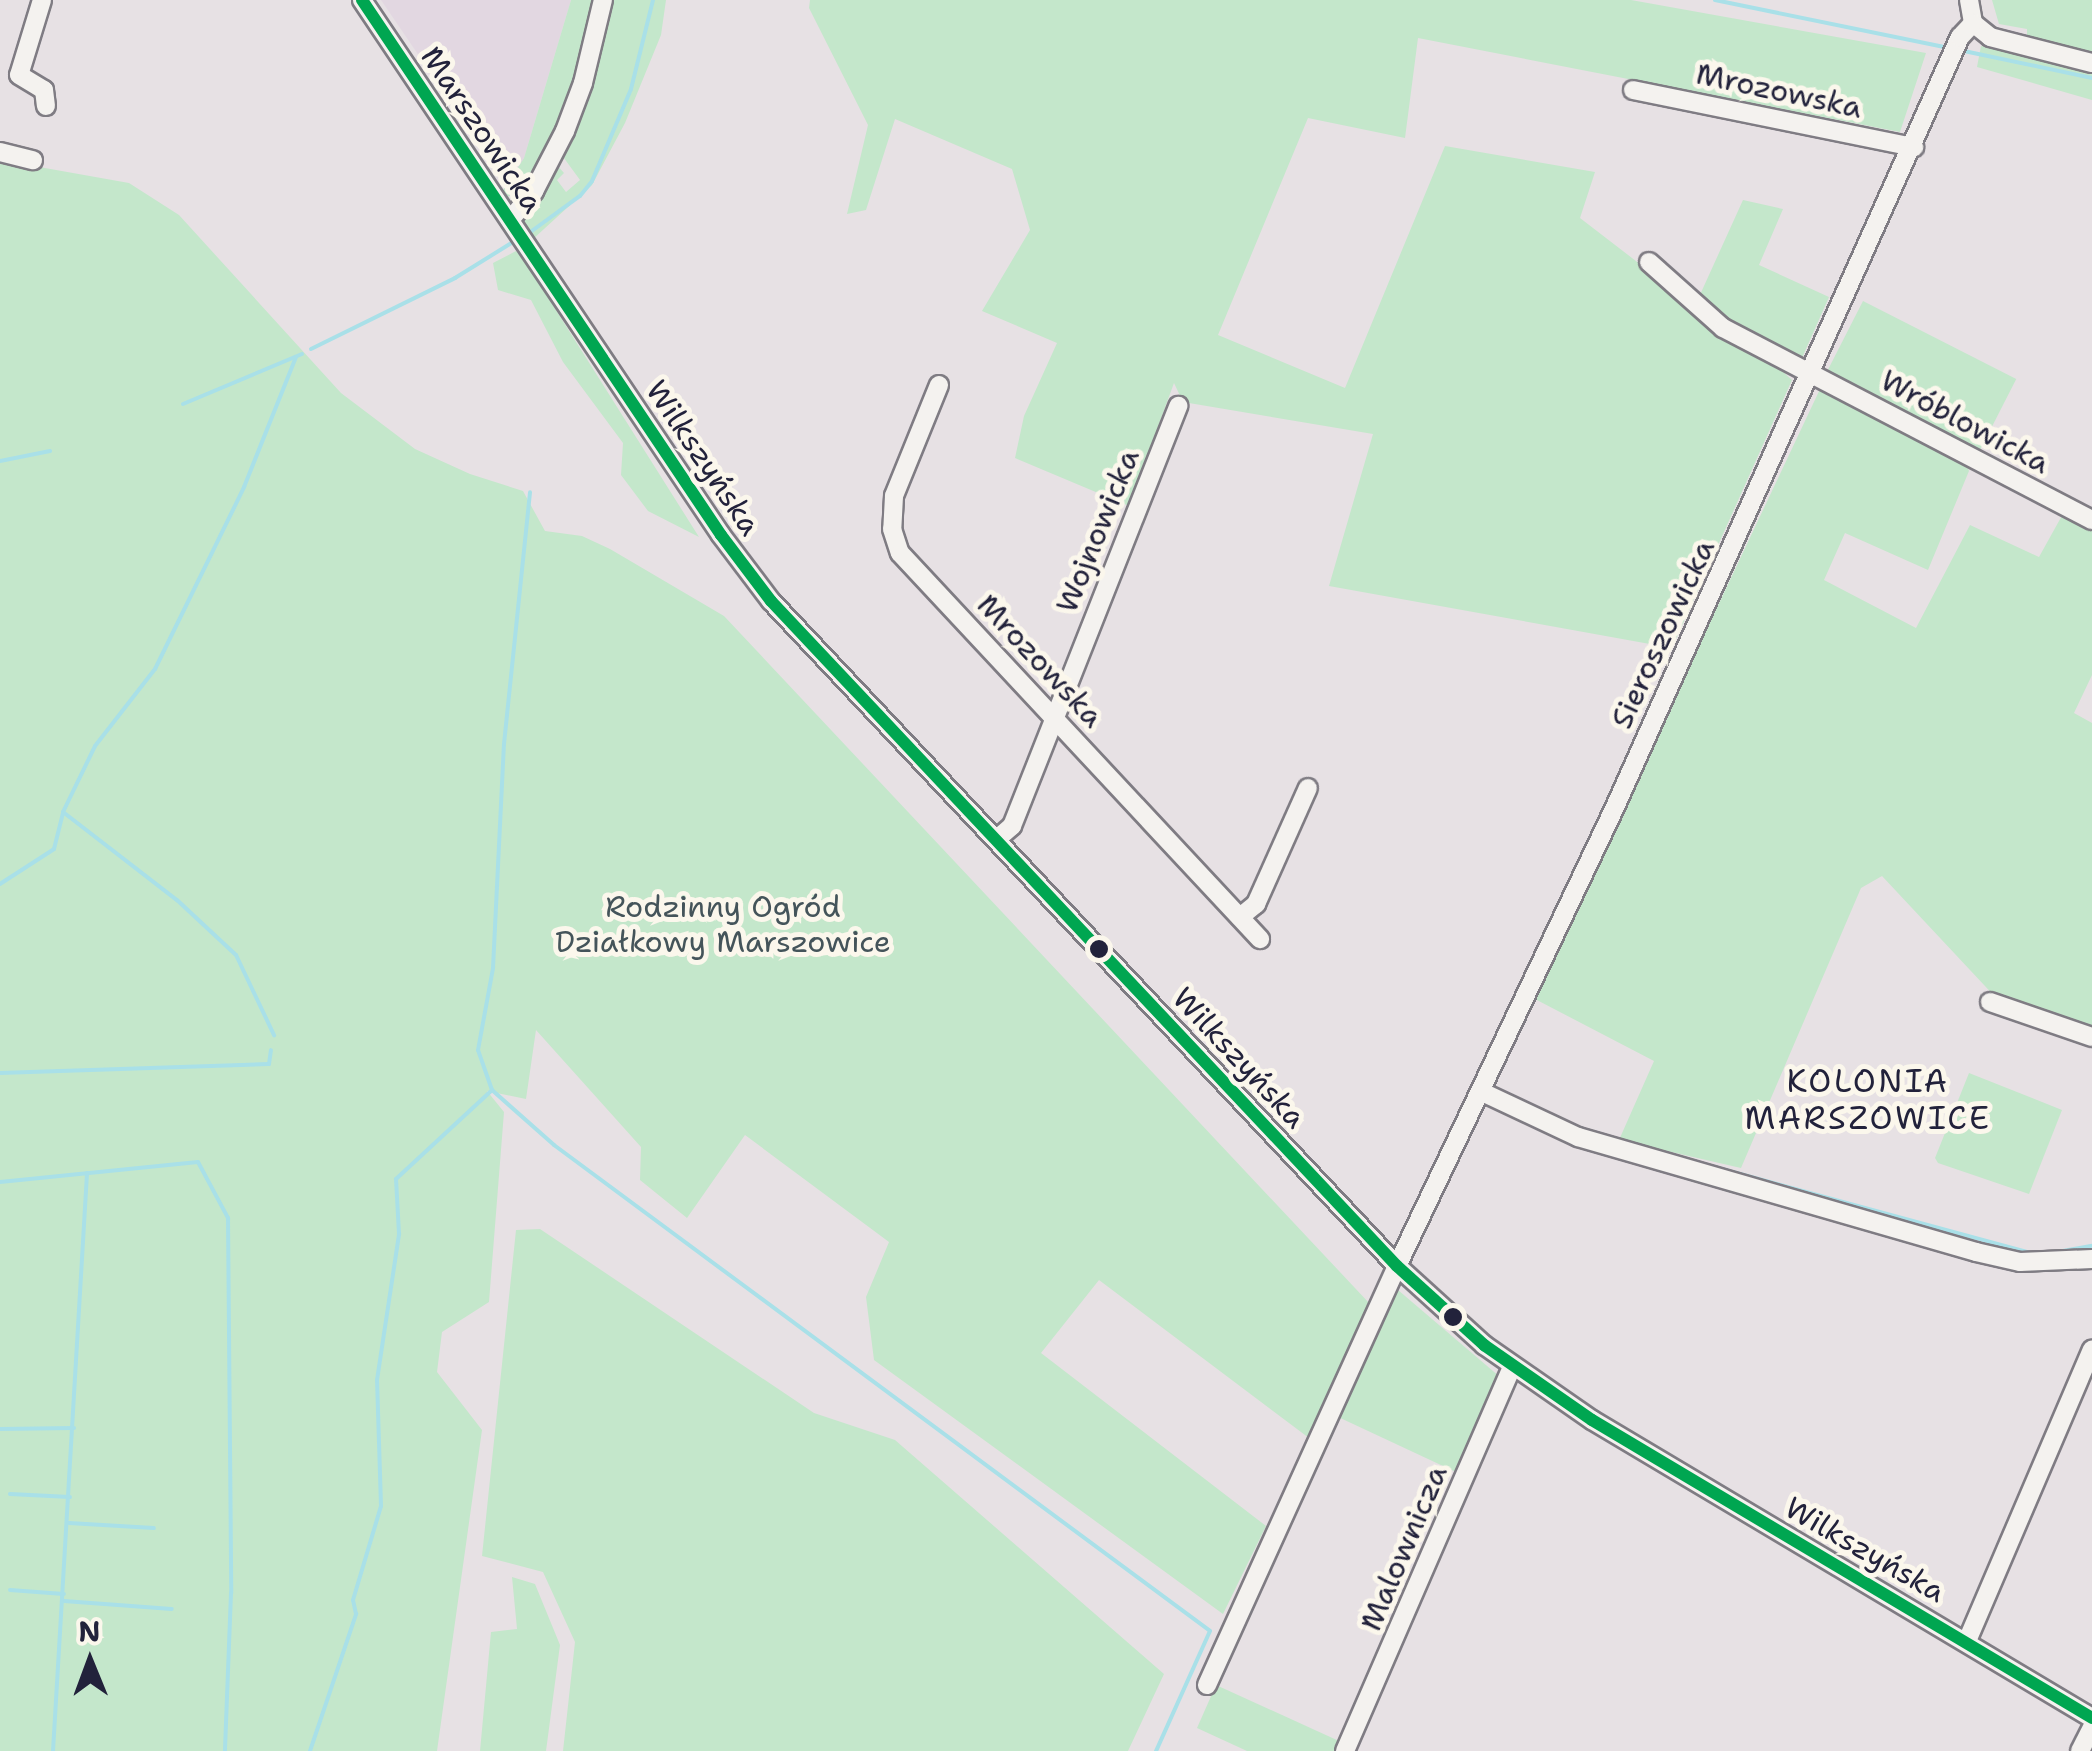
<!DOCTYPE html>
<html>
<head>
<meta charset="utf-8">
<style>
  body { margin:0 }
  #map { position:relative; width:2092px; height:1751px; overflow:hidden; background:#e7e1e4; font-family:"Shantell Sans",sans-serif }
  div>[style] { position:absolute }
  .built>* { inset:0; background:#e2d7e1 }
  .green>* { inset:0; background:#c4e7cb; transform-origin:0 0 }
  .stream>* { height:4px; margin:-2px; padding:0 2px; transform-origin:2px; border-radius:2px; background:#a9e0e8 }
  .roads { filter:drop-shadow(2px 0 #7f7c83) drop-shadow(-2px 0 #7f7c83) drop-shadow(0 2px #7f7c83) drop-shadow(0 -2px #7f7c83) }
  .minor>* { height:18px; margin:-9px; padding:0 9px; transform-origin:9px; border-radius:9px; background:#f4f2ef }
  .bus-1>* { height:12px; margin:-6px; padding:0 6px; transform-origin:6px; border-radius:6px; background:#00a651 }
  .dots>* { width:28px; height:28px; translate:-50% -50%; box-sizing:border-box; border:5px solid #fbf7ec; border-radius:50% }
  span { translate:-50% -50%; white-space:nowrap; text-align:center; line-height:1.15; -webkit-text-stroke:10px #fbf7ec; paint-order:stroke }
  .street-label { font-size:30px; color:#22223b }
  .park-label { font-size:30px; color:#44545a }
  .neighbourhood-label { font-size:32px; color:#22223b; letter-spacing:2.5px }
  .north { position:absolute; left:40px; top:1611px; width:100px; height:100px; -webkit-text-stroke:8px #fbf7ec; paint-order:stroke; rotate:359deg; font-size:28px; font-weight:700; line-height:40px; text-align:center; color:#22223b }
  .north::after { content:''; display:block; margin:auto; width:35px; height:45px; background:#22223b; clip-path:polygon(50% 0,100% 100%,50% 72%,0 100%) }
</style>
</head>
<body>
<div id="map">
  <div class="built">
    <i style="clip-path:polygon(381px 0,571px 0,524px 158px,509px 188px)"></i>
  </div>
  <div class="green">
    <i style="clip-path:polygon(571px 0,596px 0,560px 126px,536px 172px,508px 197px,502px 192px,524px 158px)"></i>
    <i style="clip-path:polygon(612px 0,666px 0,661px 35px,625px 123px,592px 185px,532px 240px,523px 221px,556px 164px,564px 173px,557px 180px,566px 192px,580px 180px,561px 154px,592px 80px)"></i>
    <i style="clip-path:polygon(810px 0,1631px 0,1926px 53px,1900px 132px,1418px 38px,1405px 138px,1308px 118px,1218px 335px,1345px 388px,1445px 146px,1595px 172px,1580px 218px,1645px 268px,1701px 321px,1730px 343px,1771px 361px,1792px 380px,1672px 648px,1329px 586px,1373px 434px,1183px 402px,1174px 383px,1129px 506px,1015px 458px,1024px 416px,1057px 343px,982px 311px,1030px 230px,1012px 169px,895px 119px,866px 210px,847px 214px,868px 125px,809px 8px)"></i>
    <i style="clip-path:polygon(1992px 0,2092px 0,2092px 57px,2027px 41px,2027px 29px,1999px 24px)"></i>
    <i style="clip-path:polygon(1981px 46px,2092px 71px,2092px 100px,1977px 67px)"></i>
    <i style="clip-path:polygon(0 160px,129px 183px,179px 215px,341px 393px,415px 449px,470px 474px,523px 491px,545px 531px,582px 536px,610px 549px,724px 616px,1370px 1304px,1309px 1438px,1099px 1280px,1041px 1353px,1266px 1526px,1223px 1614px,874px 1360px,866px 1297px,889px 1242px,745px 1135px,687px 1218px,640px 1180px,641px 1147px,536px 1030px,526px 1099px,487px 1091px,504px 1112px,489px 1302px,442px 1332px,437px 1372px,482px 1430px,437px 1751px,0 1751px)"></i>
    <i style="clip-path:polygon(1743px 200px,1783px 209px,1759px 265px,1829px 297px,1802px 358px,1728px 325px,1699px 297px)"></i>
    <i style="clip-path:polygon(516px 251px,525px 261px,699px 537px,648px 511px,621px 475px,623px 443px,563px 362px,531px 300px,498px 290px,493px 263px)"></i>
    <i style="left:1863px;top:301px;width:172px;height:80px;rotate:27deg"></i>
    <i style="clip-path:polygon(1821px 387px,1965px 460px,1969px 471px,1928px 570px,1845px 533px,1824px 580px,1916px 628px,1970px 525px,2039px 557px,2064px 512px,2092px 526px,2092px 675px,2074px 713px,2092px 723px,2092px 1033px,1999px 1001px,1882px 876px,1861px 888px,1741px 1168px,1619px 1140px,1654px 1061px,1533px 998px)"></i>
    <i style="clip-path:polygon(1969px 1073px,2062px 1110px,2029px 1194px,1938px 1163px,1935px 1158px)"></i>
    <i style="clip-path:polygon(540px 1229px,814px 1413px,895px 1440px,1164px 1674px,1128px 1751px,563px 1751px,575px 1642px,543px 1572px,482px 1556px,516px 1230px)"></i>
    <i style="clip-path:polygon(1398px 1290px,1500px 1377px,1458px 1473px,1336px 1416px)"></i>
    <i style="clip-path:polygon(512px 1577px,535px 1584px,560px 1645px,546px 1751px,480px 1751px,491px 1632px,517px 1629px)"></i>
    <i style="clip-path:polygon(1216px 1685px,1339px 1741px,1335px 1751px,1247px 1751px,1197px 1728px)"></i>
  </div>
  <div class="stream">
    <i style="left:1715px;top:0;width:239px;rotate:11.6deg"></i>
    <i style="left:1964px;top:51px;width:131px;rotate:11.9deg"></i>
    <i style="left:529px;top:233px;width:63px;rotate:-36deg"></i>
    <i style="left:580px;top:196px;width:19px;rotate:-51deg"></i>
    <i style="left:592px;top:181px;width:100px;rotate:-67deg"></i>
    <i style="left:631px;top:89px;width:92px;rotate:-76.1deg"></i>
    <i style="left:311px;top:349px;width:161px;rotate:-26.2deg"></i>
    <i style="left:455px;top:278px;width:68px;rotate:-31.8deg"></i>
    <i style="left:183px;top:404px;width:129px;rotate:-22.8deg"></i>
    <i style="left:0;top:461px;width:51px;rotate:-11.3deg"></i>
    <i style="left:63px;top:812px;width:144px;rotate:37.7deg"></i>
    <i style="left:177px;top:900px;width:81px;rotate:43deg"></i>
    <i style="left:236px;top:955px;width:89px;rotate:64.6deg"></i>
    <i style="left:0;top:884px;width:64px;rotate:-32.9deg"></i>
    <i style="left:54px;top:849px;width:38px;rotate:-76deg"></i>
    <i style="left:63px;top:812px;width:73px;rotate:-64.1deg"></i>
    <i style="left:95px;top:746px;width:98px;rotate:-52.1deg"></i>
    <i style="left:155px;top:669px;width:203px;rotate:-63.9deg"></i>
    <i style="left:244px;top:487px;width:140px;rotate:-68.2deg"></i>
    <i style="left:0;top:1073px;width:269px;rotate:-1.9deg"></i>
    <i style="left:269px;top:1064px;width:14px;rotate:-82deg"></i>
    <i style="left:492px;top:1090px;width:83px;rotate:41.6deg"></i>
    <i style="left:554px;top:1145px;width:816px;rotate:36.53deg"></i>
    <i style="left:1210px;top:1631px;width:132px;rotate:114.2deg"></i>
    <i style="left:1685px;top:1159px;width:360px;rotate:15.2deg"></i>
    <i style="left:0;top:1182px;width:199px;rotate:-5.8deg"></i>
    <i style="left:198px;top:1162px;width:64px;rotate:61.8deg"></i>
    <i style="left:228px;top:1218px;width:375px;rotate:89.5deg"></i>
    <i style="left:231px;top:1593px;width:158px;rotate:92.2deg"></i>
    <i style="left:2057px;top:1252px;width:36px;rotate:-10deg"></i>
    <i style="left:0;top:1429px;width:74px;rotate:-0.8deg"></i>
    <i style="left:10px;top:1494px;width:60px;rotate:2.9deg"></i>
    <i style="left:69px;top:1523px;width:85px;rotate:3.4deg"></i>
    <i style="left:10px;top:1590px;width:54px;rotate:4.2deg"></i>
    <i style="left:64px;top:1601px;width:108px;rotate:4.2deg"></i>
    <i style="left:53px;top:1751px;width:579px;rotate:-86.63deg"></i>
    <i style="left:310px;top:1751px;width:145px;rotate:-71.4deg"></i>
    <i style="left:356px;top:1614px;width:14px;rotate:-102deg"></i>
    <i style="left:353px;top:1600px;width:98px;rotate:-73.4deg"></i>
    <i style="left:381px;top:1506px;width:126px;rotate:-91.8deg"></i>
    <i style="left:377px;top:1380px;width:148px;rotate:-81.4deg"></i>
    <i style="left:399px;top:1234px;width:55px;rotate:-93.1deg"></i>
    <i style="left:396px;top:1179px;width:131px;rotate:-42.8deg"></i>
    <i style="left:492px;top:1090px;width:42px;rotate:-109.3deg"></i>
    <i style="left:478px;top:1050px;width:83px;rotate:-79.6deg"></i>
    <i style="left:493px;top:968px;width:224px;rotate:-87.2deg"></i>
    <i style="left:504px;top:744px;width:253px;rotate:-84.1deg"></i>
  </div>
  <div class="roads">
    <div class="minor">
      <i style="left:42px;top:0;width:78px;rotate:107deg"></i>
      <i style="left:19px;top:75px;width:29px;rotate:31deg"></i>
      <i style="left:44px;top:90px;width:16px;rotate:83deg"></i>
      <i style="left:362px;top:0;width:644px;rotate:56.14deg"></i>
      <i style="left:721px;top:535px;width:83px;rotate:52.9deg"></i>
      <i style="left:771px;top:601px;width:913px;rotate:46.73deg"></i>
      <i style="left:1397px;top:1266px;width:118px;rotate:42.2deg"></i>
      <i style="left:1484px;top:1345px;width:131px;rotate:34.8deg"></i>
      <i style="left:1592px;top:1420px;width:582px;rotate:30.79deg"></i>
      <i style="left:1969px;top:0;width:23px;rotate:80deg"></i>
      <i style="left:1973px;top:23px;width:22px;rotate:39deg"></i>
      <i style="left:1990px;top:37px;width:105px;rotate:14.3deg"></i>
      <i style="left:1633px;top:90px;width:287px;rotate:11.5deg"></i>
      <i style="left:0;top:152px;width:34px;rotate:14deg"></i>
      <i style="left:510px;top:220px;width:38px;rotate:-50deg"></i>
      <i style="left:534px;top:191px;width:68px;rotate:-62.7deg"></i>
      <i style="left:565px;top:131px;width:51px;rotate:-69.4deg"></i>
      <i style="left:583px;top:83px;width:85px;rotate:-76.5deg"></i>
      <i style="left:1649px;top:262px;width:99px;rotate:41.7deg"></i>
      <i style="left:1723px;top:328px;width:416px;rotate:27.5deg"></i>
      <i style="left:939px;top:385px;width:120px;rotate:112.1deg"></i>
      <i style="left:894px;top:496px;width:33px;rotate:93deg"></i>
      <i style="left:892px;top:529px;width:25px;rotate:72deg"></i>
      <i style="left:900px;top:553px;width:528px;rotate:47deg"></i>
      <i style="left:997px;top:839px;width:20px;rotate:-41deg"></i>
      <i style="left:1012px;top:826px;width:452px;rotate:-68.4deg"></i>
      <i style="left:1240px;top:917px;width:21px;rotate:-39deg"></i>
      <i style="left:1256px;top:904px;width:127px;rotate:-65.9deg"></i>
      <i style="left:1990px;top:1002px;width:108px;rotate:18.9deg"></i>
      <i style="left:1482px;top:1092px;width:106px;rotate:25.1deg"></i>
      <i style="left:1578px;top:1137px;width:414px;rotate:16.1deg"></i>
      <i style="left:1976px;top:1252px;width:45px;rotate:12.8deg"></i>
      <i style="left:2020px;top:1262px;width:72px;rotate:-2.4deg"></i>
      <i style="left:1967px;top:1641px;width:317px;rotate:-66.8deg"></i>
      <i style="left:1207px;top:1685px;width:460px;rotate:-65.6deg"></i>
      <i style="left:1397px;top:1266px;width:508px;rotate:-64.59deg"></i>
      <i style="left:1615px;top:807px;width:844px;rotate:-65.87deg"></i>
      <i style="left:1960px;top:37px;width:19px;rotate:-47deg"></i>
      <i style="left:1345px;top:1751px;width:419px;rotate:-66.5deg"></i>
      <i style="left:2080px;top:1751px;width:27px;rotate:-63deg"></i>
    </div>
  </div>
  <div class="bus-1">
    <i style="left:362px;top:0;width:644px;rotate:56.14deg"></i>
    <i style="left:721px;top:535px;width:83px;rotate:52.9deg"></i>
    <i style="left:771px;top:601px;width:913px;rotate:46.73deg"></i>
    <i style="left:1397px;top:1266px;width:118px;rotate:42.2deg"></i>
    <i style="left:1484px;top:1345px;width:131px;rotate:34.8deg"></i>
    <i style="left:1592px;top:1420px;width:582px;rotate:30.79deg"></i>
  </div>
  <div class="dots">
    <i style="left:1099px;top:949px;background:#22223b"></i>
    <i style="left:1453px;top:1317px;background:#22223b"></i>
  </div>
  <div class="street-label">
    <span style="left:1779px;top:91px;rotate:12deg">Mrozowska</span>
    <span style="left:482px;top:130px;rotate:56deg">Marszowicka</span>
    <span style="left:1965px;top:422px;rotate:28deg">Wróblowicka</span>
    <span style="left:703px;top:458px;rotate:56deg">Wilkszyńska</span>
    <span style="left:1098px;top:531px;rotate:-68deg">Wojnowicka</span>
    <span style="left:1663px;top:634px;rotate:-65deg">Sieroszowicka</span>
    <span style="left:1040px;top:661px;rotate:47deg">Mrozowska</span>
    <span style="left:1239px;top:1058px;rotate:47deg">Wilkszyńska</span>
    <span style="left:1404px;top:1548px;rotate:-67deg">Malownicza</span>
    <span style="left:1865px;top:1550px;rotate:30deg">Wilkszyńska</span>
  </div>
  <div class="park-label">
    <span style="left:723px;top:924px">Rodzinny Ogród<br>Działkowy Marszowice</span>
  </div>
  <div class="neighbourhood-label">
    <span style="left:1868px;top:1100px">KOLONIA<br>MARSZOWICE</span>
  </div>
  <div class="north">N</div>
</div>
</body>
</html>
